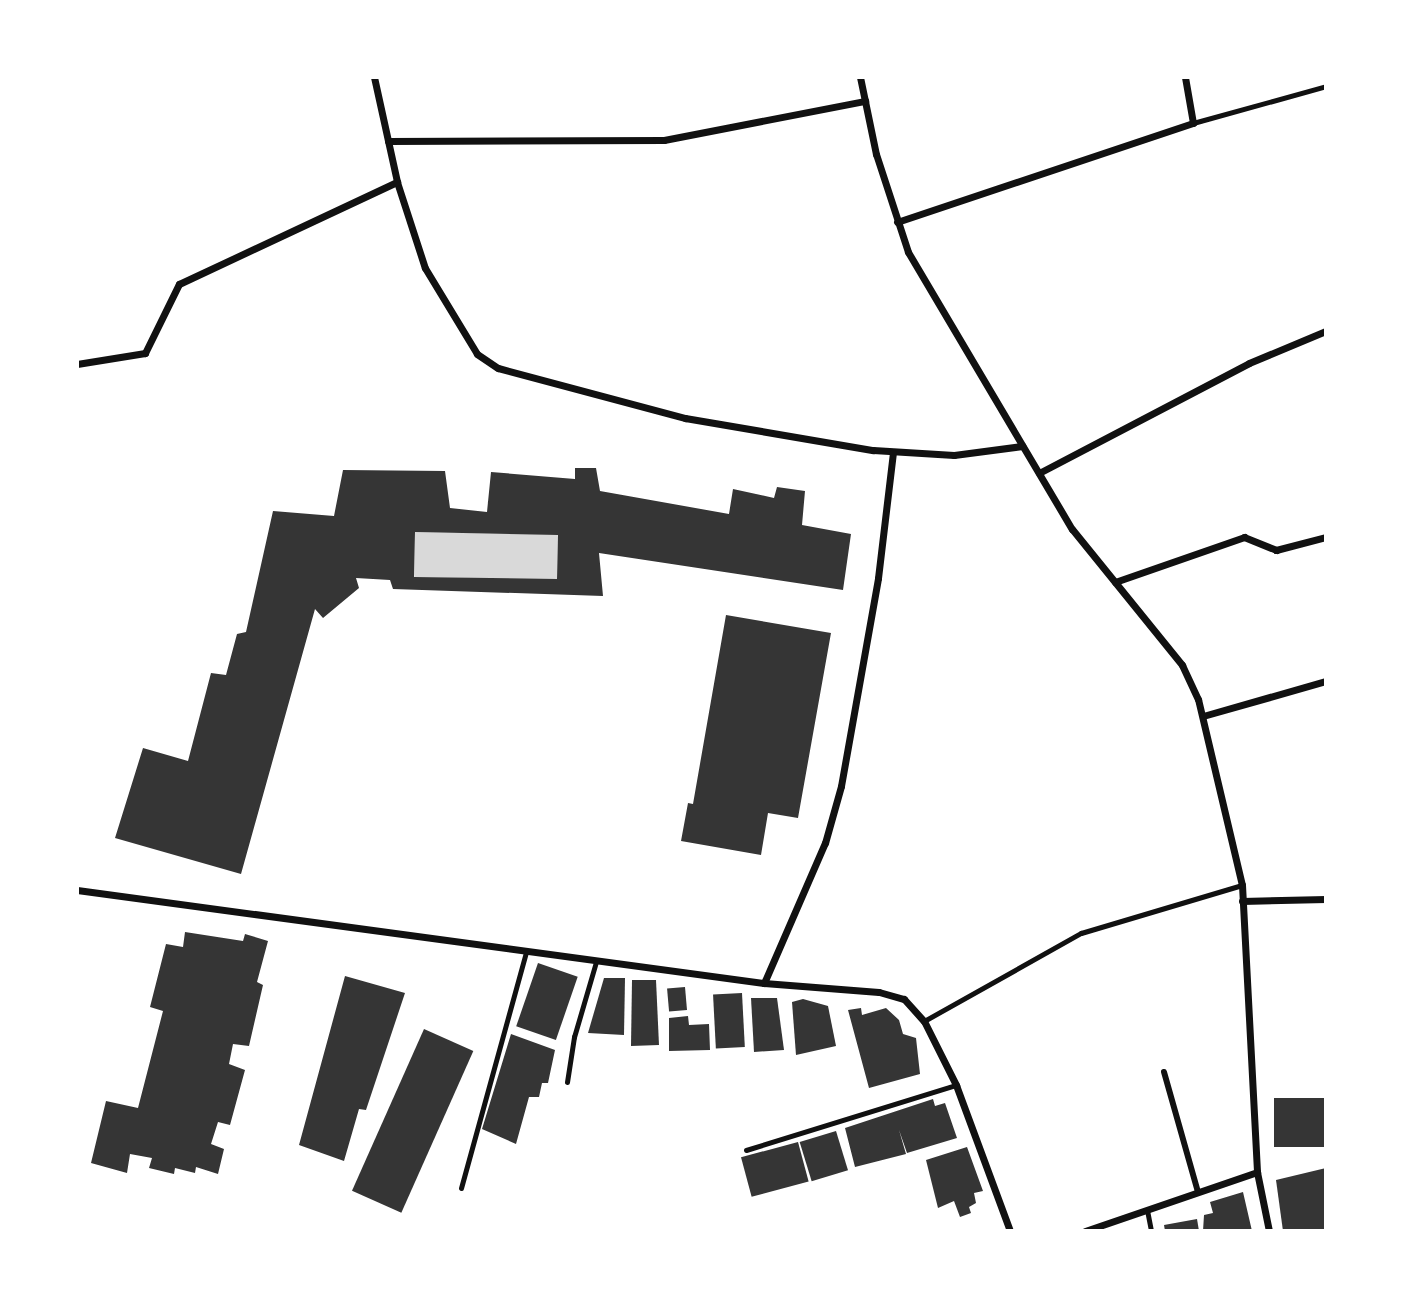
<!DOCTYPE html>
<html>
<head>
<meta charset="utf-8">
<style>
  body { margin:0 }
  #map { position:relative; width:1403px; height:1308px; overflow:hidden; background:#fff; font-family:"PT Sans",sans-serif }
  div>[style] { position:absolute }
  .water>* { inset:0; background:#d9d9d9; transform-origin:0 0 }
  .building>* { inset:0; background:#353535; transform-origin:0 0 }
  .service>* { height:5px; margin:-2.5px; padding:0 2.5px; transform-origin:2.5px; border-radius:2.5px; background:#111 }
  .pedestrian>* { height:6px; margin:-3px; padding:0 3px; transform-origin:3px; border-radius:3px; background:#111 }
  .minor>* { height:7px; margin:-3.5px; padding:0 3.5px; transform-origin:3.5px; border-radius:3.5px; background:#111 }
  span { translate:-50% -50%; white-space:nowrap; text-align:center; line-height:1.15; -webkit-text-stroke:7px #fff; paint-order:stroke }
  .frame { position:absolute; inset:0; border:79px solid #fff; pointer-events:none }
</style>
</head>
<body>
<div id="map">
  <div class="water">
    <i style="left:415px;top:532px;width:143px;height:45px;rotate:1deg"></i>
  </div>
  <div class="building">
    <i style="clip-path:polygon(evenodd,575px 468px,596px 468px,600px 491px,729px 514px,733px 489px,774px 498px,777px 487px,805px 491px,802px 525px,851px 534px,843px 590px,599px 553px,603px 596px,393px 589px,390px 580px,356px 578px,359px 588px,323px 618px,315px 609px,241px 874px,115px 838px,143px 748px,188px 761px,211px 673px,226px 675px,237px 634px,246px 632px,273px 511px,334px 516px,343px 470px,445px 471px,450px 508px,487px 512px,491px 472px,575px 479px,575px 468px,415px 532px,558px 535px,557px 579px,414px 577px,415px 532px)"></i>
    <i style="clip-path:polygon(726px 615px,831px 633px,798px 818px,768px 813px,761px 855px,681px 841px,688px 803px,693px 804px)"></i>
    <i style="clip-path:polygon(185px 932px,243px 941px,245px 934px,268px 941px,257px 982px,263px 985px,249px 1046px,233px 1044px,229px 1064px,245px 1070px,230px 1125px,218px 1122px,211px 1144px,224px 1149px,218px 1174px,196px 1167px,195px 1173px,175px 1168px,174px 1174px,149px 1168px,152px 1158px,130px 1154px,127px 1173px,91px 1163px,106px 1101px,138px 1108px,163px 1011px,150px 1007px,166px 944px,183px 947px)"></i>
    <i style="left:538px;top:963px;width:42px;height:67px;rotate:19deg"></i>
    <i style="clip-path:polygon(345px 976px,405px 993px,366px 1110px,359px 1109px,344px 1161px,299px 1145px)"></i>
    <i style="clip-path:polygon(604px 978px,625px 978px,624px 1035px,588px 1033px)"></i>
    <i style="clip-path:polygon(632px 980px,656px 980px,659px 1045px,631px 1046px)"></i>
    <i style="left:685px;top:987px;width:23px;height:18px;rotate:85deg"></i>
    <i style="left:742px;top:993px;width:54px;height:29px;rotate:87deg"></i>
    <i style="clip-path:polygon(751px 998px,777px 998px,784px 1050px,754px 1052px)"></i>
    <i style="clip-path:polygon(803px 999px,828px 1006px,836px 1046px,796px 1055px,792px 1002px)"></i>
    <i style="clip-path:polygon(861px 1008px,862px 1015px,886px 1008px,899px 1020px,903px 1034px,916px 1038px,920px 1074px,869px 1088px,848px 1010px)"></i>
    <i style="clip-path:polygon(688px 1016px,689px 1025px,709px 1024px,710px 1050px,669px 1051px,669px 1018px)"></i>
    <i style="left:424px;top:1029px;width:54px;height:177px;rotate:24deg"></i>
    <i style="clip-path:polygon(511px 1034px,555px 1050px,548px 1083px,542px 1083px,539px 1097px,529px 1097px,516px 1144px,482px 1129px)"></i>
    <i style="left:1326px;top:1098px;width:49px;height:52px;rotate:90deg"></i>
    <i style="clip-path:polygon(933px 1099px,935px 1106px,945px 1103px,957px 1138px,907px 1153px,899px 1130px,906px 1154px,855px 1167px,845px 1128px)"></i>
    <i style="left:836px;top:1131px;width:41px;height:38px;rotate:73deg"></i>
    <i style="left:798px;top:1142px;width:41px;height:59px;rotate:75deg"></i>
    <i style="clip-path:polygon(967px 1147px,983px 1191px,974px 1193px,976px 1203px,969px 1207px,971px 1213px,960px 1217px,954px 1201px,938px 1208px,926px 1160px)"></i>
    <i style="clip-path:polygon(1326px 1168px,1326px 1231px,1283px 1231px,1276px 1180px)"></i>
    <i style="clip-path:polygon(1243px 1192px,1252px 1231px,1203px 1231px,1204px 1215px,1213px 1213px,1210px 1202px)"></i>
    <i style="clip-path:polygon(1197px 1219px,1199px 1231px,1165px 1231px,1164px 1225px)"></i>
  </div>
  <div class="service">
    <i style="left:1193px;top:123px;width:138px;rotate:-15.5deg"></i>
    <i style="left:924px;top:1021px;width:180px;rotate:-29.3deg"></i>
    <i style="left:1081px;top:933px;width:168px;rotate:-16.6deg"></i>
    <i style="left:567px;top:1082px;width:46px;rotate:-81.2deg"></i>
    <i style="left:574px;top:1037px;width:78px;rotate:-73.7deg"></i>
    <i style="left:746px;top:1150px;width:220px;rotate:-17.2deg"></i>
    <i style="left:461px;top:1188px;width:245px;rotate:-74.6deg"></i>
    <i style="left:1147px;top:1210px;width:21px;rotate:79deg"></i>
  </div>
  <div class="pedestrian">
    <i style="left:1164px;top:1072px;width:125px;rotate:74.2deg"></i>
  </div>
  <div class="minor">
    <i style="left:374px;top:77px;width:107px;rotate:77.6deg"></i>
    <i style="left:397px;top:182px;width:90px;rotate:72deg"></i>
    <i style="left:425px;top:268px;width:100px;rotate:58.8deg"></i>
    <i style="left:477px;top:354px;width:25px;rotate:34deg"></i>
    <i style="left:498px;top:368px;width:194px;rotate:15deg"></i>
    <i style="left:685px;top:418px;width:191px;rotate:9.7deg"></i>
    <i style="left:873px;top:450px;width:81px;rotate:3.5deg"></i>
    <i style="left:954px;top:455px;width:69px;rotate:-7.5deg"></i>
    <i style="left:860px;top:77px;width:79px;rotate:78.3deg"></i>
    <i style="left:876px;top:154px;width:103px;rotate:71.9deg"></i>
    <i style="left:908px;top:252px;width:322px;rotate:59.4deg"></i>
    <i style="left:1072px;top:529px;width:175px;rotate:51deg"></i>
    <i style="left:1182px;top:665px;width:38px;rotate:65deg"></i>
    <i style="left:1198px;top:699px;width:191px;rotate:76.7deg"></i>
    <i style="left:1242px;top:885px;width:287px;rotate:87deg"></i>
    <i style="left:1257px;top:1172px;width:60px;rotate:78.5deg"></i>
    <i style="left:388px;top:141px;width:276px;rotate:-0.2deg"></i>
    <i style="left:664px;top:140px;width:205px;rotate:-11deg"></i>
    <i style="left:897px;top:222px;width:312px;rotate:-18.5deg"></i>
    <i style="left:1193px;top:123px;width:47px;rotate:-99.9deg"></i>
    <i style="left:77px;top:364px;width:69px;rotate:-9.2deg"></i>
    <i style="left:145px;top:353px;width:77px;rotate:-63.8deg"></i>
    <i style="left:179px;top:284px;width:241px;rotate:-25.1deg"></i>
    <i style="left:1039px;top:473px;width:237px;rotate:-27.6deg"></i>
    <i style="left:1249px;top:363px;width:83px;rotate:-22.6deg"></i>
    <i style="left:1115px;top:582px;width:137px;rotate:-19.2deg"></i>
    <i style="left:1244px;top:537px;width:35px;rotate:22deg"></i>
    <i style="left:1276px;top:550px;width:52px;rotate:-14.6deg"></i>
    <i style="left:1203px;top:716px;width:128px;rotate:-15.9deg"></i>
    <i style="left:77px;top:890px;width:693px;rotate:7.71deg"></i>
    <i style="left:764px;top:983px;width:115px;rotate:4.5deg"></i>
    <i style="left:879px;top:992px;width:26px;rotate:16deg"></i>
    <i style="left:904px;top:999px;width:30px;rotate:48deg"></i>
    <i style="left:924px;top:1021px;width:72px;rotate:63.4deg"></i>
    <i style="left:956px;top:1085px;width:156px;rotate:69.7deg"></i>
    <i style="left:1242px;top:901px;width:84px;rotate:-1.4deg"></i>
    <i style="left:764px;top:983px;width:153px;rotate:-66.5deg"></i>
    <i style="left:825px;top:843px;width:59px;rotate:-74.3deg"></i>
    <i style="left:841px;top:786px;width:211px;rotate:-79.9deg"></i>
    <i style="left:878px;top:578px;width:126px;rotate:-83.2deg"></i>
    <i style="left:1085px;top:1231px;width:182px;rotate:-18.9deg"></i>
  </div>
  <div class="frame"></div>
</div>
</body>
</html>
